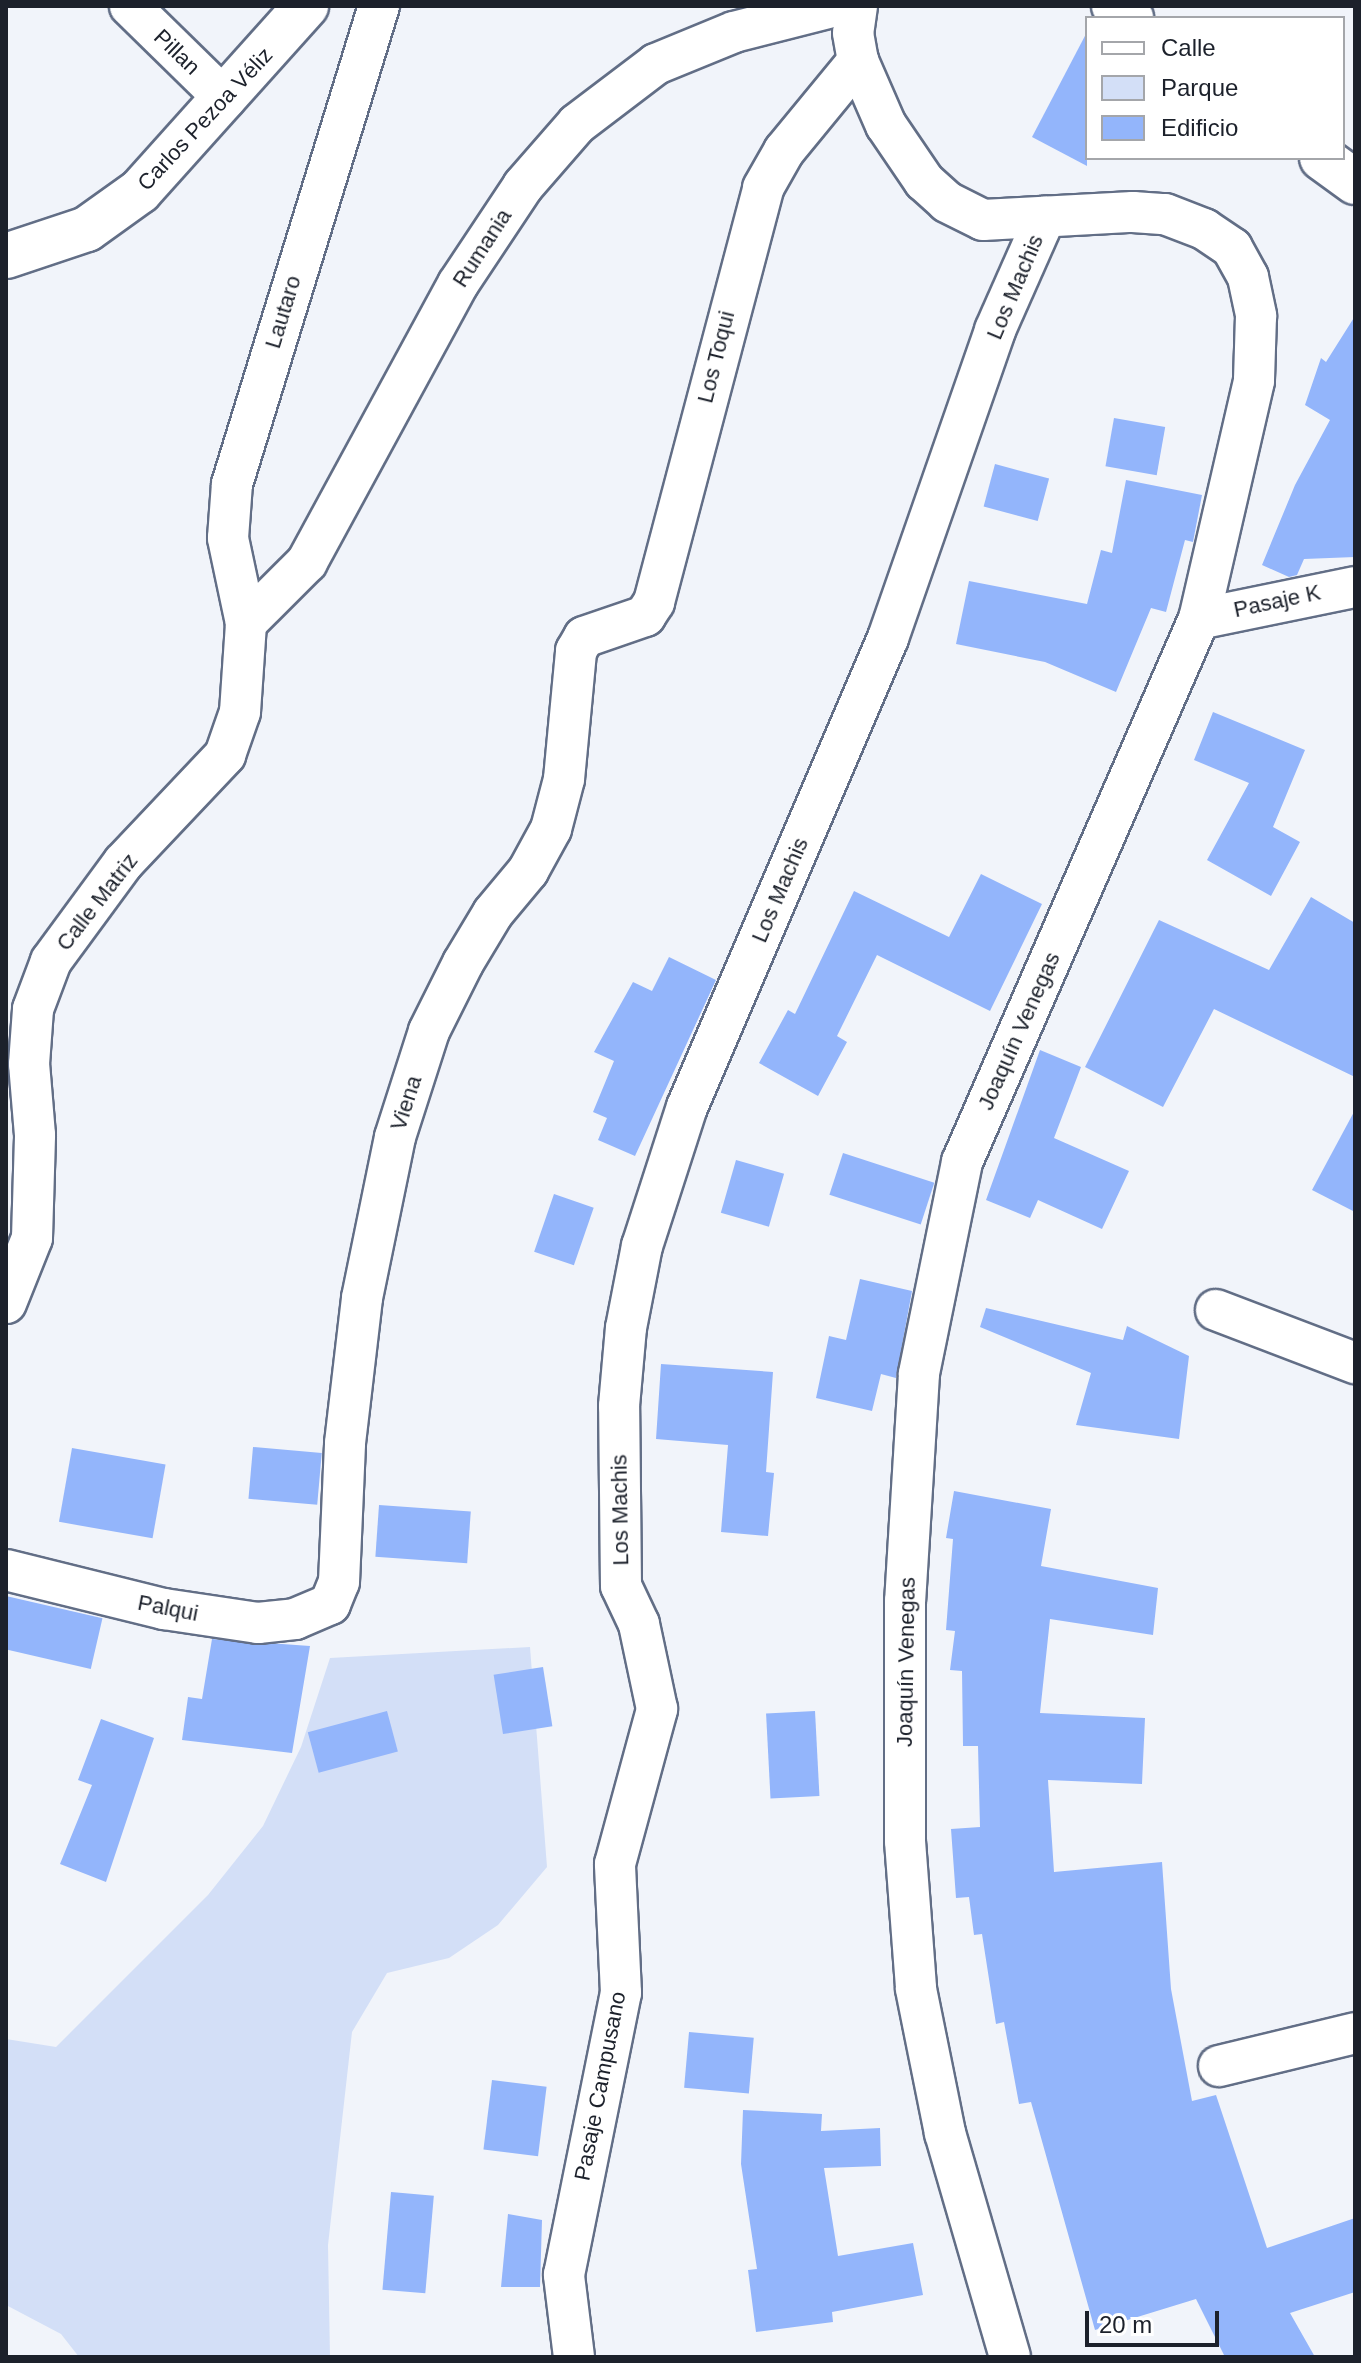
<!DOCTYPE html>
<html>
<head>
<meta charset="utf-8">
<style>
  body { margin:0 }
  #map { position:relative; width:1361px; height:2363px; overflow:hidden; background:#f1f4fa; font-family:Arial,sans-serif }
  div>[style] { position:absolute }
  .green>* { inset:0; background:#d3dff7 }
  .building>* { inset:0; background:#93b5fb; transform-origin:0 0 }
  .roads { filter:drop-shadow(2px 0 #626e86) drop-shadow(-2px 0 #626e86) drop-shadow(0 2px #626e86) drop-shadow(0 -2px #626e86) }
  .street>* { height:40px; margin:-20px; padding:0 20px; transform-origin:20px; border-radius:20px; background:#fff }
  .secondary>* { height:44px; margin:-22px; padding:0 22px; transform-origin:22px; border-radius:22px; background:#fff }
  span { translate:-50% -50%; white-space:nowrap; text-align:center; line-height:1.15; -webkit-text-stroke:8px #fff; paint-order:stroke }
  .street-label { font-size:22px; color:#1c212b }
  .frame { position:absolute; inset:0; border:8px solid #1c212b; pointer-events:none }
  .legend { position:absolute; left:1085px; top:16px; width:260px; height:144px; box-sizing:border-box; background:#fff; border:2px solid #a4a6aa; margin:0; padding:10px 14px; list-style:none; font-size:24px; color:#1c212b }
  .legend li { display:flex; align-items:center; gap:16px; height:40px }
  .legend b { width:40px; border:2px solid #a4a6aa }
  .scale { position:absolute; left:1085px; top:2311px; width:134px; height:36px; box-sizing:border-box; border:4px solid #1c212b; border-top:0; padding-left:10px; font-size:24px; line-height:28px; white-space:nowrap; color:#1c212b; -webkit-text-stroke:6px #fff; paint-order:stroke }
</style>
</head>
<body>
<div id="map">
  <div class="green">
    <i style="clip-path:polygon(530px 1647px,547px 1867px,498px 1925px,449px 1958px,387px 1973px,352px 2032px,328px 2245px,330px 2357px,79px 2357px,61px 2334px,6px 2305px,6px 2039px,56px 2047px,208px 1895px,263px 1826px,301px 1747px,330px 1658px)"></i>
  </div>
  <div class="building">
    <i style="clip-path:polygon(1087px 32px,1087px 166px,1032px 137px)"></i>
    <i style="clip-path:polygon(1355px 316px,1355px 557px,1304px 559px,1297px 575px,1289px 577px,1262px 565px,1295px 485px,1330px 420px,1305px 405px,1321px 358px,1326px 362px)"></i>
    <i style="left:1114px;top:418px;width:52px;height:49px;rotate:10deg"></i>
    <i style="left:995px;top:464px;width:56px;height:44px;rotate:15deg"></i>
    <i style="clip-path:polygon(1126px 480px,1202px 495px,1193px 542px,1185px 540px,1166px 612px,1151px 608px,1116px 692px,1045px 662px,956px 644px,969px 581px,1087px 604px,1101px 550px,1112px 553px)"></i>
    <i style="clip-path:polygon(1213px 712px,1305px 750px,1273px 827px,1300px 842px,1271px 896px,1207px 860px,1249px 783px,1194px 760px)"></i>
    <i style="clip-path:polygon(981px 874px,1042px 904px,990px 1011px,877px 955px,837px 1036px,847px 1042px,818px 1096px,759px 1063px,788px 1010px,795px 1014px,854px 891px,949px 937px)"></i>
    <i style="clip-path:polygon(1311px 897px,1355px 923px,1355px 1077px,1214px 1009px,1163px 1107px,1085px 1067px,1159px 920px,1269px 970px)"></i>
    <i style="clip-path:polygon(669px 957px,716px 980px,635px 1156px,598px 1140px,607px 1118px,593px 1112px,614px 1061px,594px 1052px,633px 982px,652px 991px)"></i>
    <i style="clip-path:polygon(1040px 1050px,1081px 1067px,1054px 1138px,1129px 1171px,1102px 1229px,1038px 1200px,1030px 1218px,986px 1200px)"></i>
    <i style="clip-path:polygon(1355px 1110px,1355px 1212px,1312px 1190px)"></i>
    <i style="left:843px;top:1153px;width:96px;height:44px;rotate:18deg"></i>
    <i style="left:736px;top:1160px;width:50px;height:55px;rotate:16deg"></i>
    <i style="left:554px;top:1194px;width:42px;height:61px;rotate:19deg"></i>
    <i style="clip-path:polygon(860px 1279px,912px 1291px,896px 1378px,881px 1374px,872px 1411px,816px 1398px,829px 1336px,846px 1340px)"></i>
    <i style="clip-path:polygon(986px 1308px,1123px 1340px,1127px 1326px,1189px 1356px,1179px 1439px,1076px 1425px,1091px 1373px,980px 1327px)"></i>
    <i style="clip-path:polygon(661px 1364px,773px 1372px,766px 1472px,774px 1473px,768px 1536px,721px 1532px,728px 1445px,656px 1439px)"></i>
    <i style="left:253px;top:1447px;width:69px;height:52px;rotate:5deg"></i>
    <i style="left:72px;top:1448px;width:95px;height:75px;rotate:10deg"></i>
    <i style="clip-path:polygon(954px 1491px,1051px 1509px,1041px 1566px,1158px 1588px,1153px 1635px,1050px 1619px,1040px 1713px,1145px 1718px,1142px 1784px,1048px 1780px,1054px 1872px,1162px 1862px,1171px 1989px,1192px 2101px,1216px 2095px,1267px 2248px,1355px 2218px,1355px 2292px,1290px 2313px,1315px 2357px,1225px 2357px,1196px 2299px,1095px 2330px,1031px 2102px,1019px 2104px,1004px 2022px,996px 2024px,982px 1934px,974px 1935px,969px 1897px,956px 1898px,951px 1829px,980px 1827px,978px 1746px,963px 1746px,962px 1671px,950px 1670px,955px 1631px,946px 1630px,953px 1539px,946px 1538px)"></i>
    <i style="left:379px;top:1505px;width:92px;height:52px;rotate:4deg"></i>
    <i style="left:6px;top:1596px;width:99px;height:52px;rotate:13deg"></i>
    <i style="clip-path:polygon(212px 1639px,310px 1646px,292px 1753px,182px 1740px,188px 1697px,202px 1699px)"></i>
    <i style="left:543px;top:1667px;width:60px;height:50px;rotate:81deg"></i>
    <i style="left:387px;top:1711px;width:42px;height:82px;rotate:75deg"></i>
    <i style="left:815px;top:1711px;width:85px;height:49px;rotate:87deg"></i>
    <i style="clip-path:polygon(101px 1719px,154px 1738px,106px 1882px,60px 1864px,92px 1785px,78px 1780px)"></i>
    <i style="left:689px;top:2032px;width:65px;height:56px;rotate:5deg"></i>
    <i style="left:492px;top:2080px;width:55px;height:70px;rotate:7deg"></i>
    <i style="clip-path:polygon(743px 2110px,822px 2114px,821px 2131px,880px 2128px,881px 2166px,824px 2168px,838px 2256px,913px 2243px,923px 2295px,832px 2312px,833px 2322px,756px 2332px,748px 2270px,757px 2269px,741px 2164px)"></i>
    <i style="left:391px;top:2192px;width:43px;height:98px;rotate:5deg"></i>
    <i style="clip-path:polygon(508px 2214px,542px 2220px,540px 2287px,501px 2287px)"></i>
  </div>
  <div class="roads">
    <div class="street">
      <i style="left:130px;top:6px;width:133px;rotate:44.4deg"></i>
      <i style="left:857px;top:6px;width:27px;rotate:98deg"></i>
      <i style="left:853px;top:33px;width:28px;rotate:80deg"></i>
      <i style="left:858px;top:61px;width:70px;rotate:66.4deg"></i>
      <i style="left:886px;top:125px;width:68px;rotate:55.8deg"></i>
      <i style="left:924px;top:181px;width:31px;rotate:42deg"></i>
      <i style="left:947px;top:202px;width:40px;rotate:26.6deg"></i>
      <i style="left:983px;top:220px;width:150px;rotate:-3.1deg"></i>
      <i style="left:1133px;top:212px;width:32px;rotate:4deg"></i>
      <i style="left:1165px;top:214px;width:42px;rotate:21deg"></i>
      <i style="left:1204px;top:229px;width:34px;rotate:34deg"></i>
      <i style="left:1232px;top:248px;width:33px;rotate:61deg"></i>
      <i style="left:1248px;top:277px;width:40px;rotate:78deg"></i>
      <i style="left:1256px;top:316px;width:65px;rotate:91.8deg"></i>
      <i style="left:1254px;top:381px;width:244px;rotate:103deg"></i>
      <i style="left:1199px;top:619px;width:592px;rotate:113.58deg"></i>
      <i style="left:962px;top:1162px;width:216px;rotate:101.5deg"></i>
      <i style="left:919px;top:1374px;width:227px;rotate:93.5deg"></i>
      <i style="left:905px;top:1601px;width:240px;rotate:90deg"></i>
      <i style="left:905px;top:1841px;width:148px;rotate:85.7deg"></i>
      <i style="left:916px;top:1989px;width:147px;rotate:78.6deg"></i>
      <i style="left:945px;top:2133px;width:233px;rotate:73.8deg"></i>
      <i style="left:1199px;top:619px;width:159px;rotate:-11.6deg"></i>
      <i style="left:246px;top:623px;width:86px;rotate:-45deg"></i>
      <i style="left:307px;top:562px;width:316px;rotate:-61.5deg"></i>
      <i style="left:458px;top:284px;width:118px;rotate:-56.4deg"></i>
      <i style="left:523px;top:186px;width:82px;rotate:-48.9deg"></i>
      <i style="left:577px;top:124px;width:99px;rotate:-37.2deg"></i>
      <i style="left:656px;top:64px;width:84px;rotate:-22.3deg"></i>
      <i style="left:734px;top:32px;width:105px;rotate:-14.3deg"></i>
      <i style="left:6px;top:1303px;width:70px;rotate:-68.2deg"></i>
      <i style="left:32px;top:1238px;width:103px;rotate:-88.3deg"></i>
      <i style="left:35px;top:1135px;width:71px;rotate:-94.8deg"></i>
      <i style="left:29px;top:1064px;width:55px;rotate:-85.8deg"></i>
      <i style="left:33px;top:1009px;width:51px;rotate:-69.4deg"></i>
      <i style="left:51px;top:961px;width:122px;rotate:-53.7deg"></i>
      <i style="left:123px;top:863px;width:149px;rotate:-46.6deg"></i>
      <i style="left:225px;top:755px;width:46px;rotate:-70.8deg"></i>
      <i style="left:240px;top:712px;width:89px;rotate:-86.1deg"></i>
      <i style="left:246px;top:623px;width:87px;rotate:-102deg"></i>
      <i style="left:228px;top:538px;width:54px;rotate:-85.8deg"></i>
      <i style="left:232px;top:484px;width:500px;rotate:-72.91deg"></i>
      <i style="left:1216px;top:1310px;width:149px;rotate:20.9deg"></i>
      <i style="left:6px;top:1570px;width:163px;rotate:13.9deg"></i>
      <i style="left:164px;top:1609px;width:95px;rotate:8.5deg"></i>
      <i style="left:258px;top:1623px;width:37px;rotate:-6deg"></i>
      <i style="left:295px;top:1619px;width:38px;rotate:-23deg"></i>
      <i style="left:330px;top:1604px;width:24px;rotate:-68deg"></i>
      <i style="left:339px;top:1582px;width:139px;rotate:-87.5deg"></i>
      <i style="left:345px;top:1443px;width:146px;rotate:-83.3deg"></i>
      <i style="left:362px;top:1298px;width:164px;rotate:-78.4deg"></i>
      <i style="left:395px;top:1137px;width:111px;rotate:-72.2deg"></i>
      <i style="left:429px;top:1031px;width:76px;rotate:-63.4deg"></i>
      <i style="left:463px;top:963px;width:58px;rotate:-59deg"></i>
      <i style="left:493px;top:913px;width:55px;rotate:-50.2deg"></i>
      <i style="left:528px;top:871px;width:48px;rotate:-61.3deg"></i>
      <i style="left:551px;top:829px;width:52px;rotate:-75.4deg"></i>
      <i style="left:564px;top:779px;width:129px;rotate:-84.6deg"></i>
      <i style="left:576px;top:651px;width:16px;rotate:-60deg"></i>
      <i style="left:584px;top:637px;width:65px;rotate:-19deg"></i>
      <i style="left:645px;top:616px;width:17px;rotate:-57deg"></i>
      <i style="left:654px;top:602px;width:428px;rotate:-75.2deg"></i>
      <i style="left:763px;top:188px;width:43px;rotate:-60.4deg"></i>
      <i style="left:784px;top:151px;width:117px;rotate:-50.6deg"></i>
      <i style="left:1219px;top:2066px;width:140px;rotate:-13.6deg"></i>
      <i style="left:574px;top:2357px;width:83px;rotate:-97deg"></i>
      <i style="left:564px;top:2275px;width:288px;rotate:-78.6deg"></i>
      <i style="left:621px;top:1993px;width:129px;rotate:-92.7deg"></i>
      <i style="left:615px;top:1864px;width:161px;rotate:-74.8deg"></i>
      <i style="left:657px;top:1709px;width:87px;rotate:-102deg"></i>
      <i style="left:639px;top:1624px;width:42px;rotate:-115.3deg"></i>
      <i style="left:621px;top:1586px;width:180px;rotate:-90.6deg"></i>
      <i style="left:619px;top:1406px;width:78px;rotate:-84.9deg"></i>
      <i style="left:626px;top:1328px;width:84px;rotate:-79deg"></i>
      <i style="left:642px;top:1246px;width:146px;rotate:-72.1deg"></i>
      <i style="left:687px;top:1107px;width:510px;rotate:-66.8deg"></i>
      <i style="left:888px;top:638px;width:326px;rotate:-70.8deg"></i>
      <i style="left:995px;top:330px;width:124px;rotate:-66.1deg"></i>
    </div>
    <div class="secondary">
      <i style="left:1114px;top:6px;width:21px;rotate:35deg"></i>
      <i style="left:1322px;top:158px;width:41px;rotate:36deg"></i>
      <i style="left:6px;top:256px;width:85px;rotate:-18.4deg"></i>
      <i style="left:87px;top:229px;width:65px;rotate:-35.6deg"></i>
      <i style="left:140px;top:191px;width:249px;rotate:-48.1deg"></i>
    </div>
  </div>
  <div class="street-label">
    <span style="left:177px;top:52px;rotate:44deg">Pillan</span>
    <span style="left:205px;top:119px;rotate:-47deg">Carlos Pezoa Véliz</span>
    <span style="left:482px;top:248px;rotate:-57deg">Rumania</span>
    <span style="left:1015px;top:287px;rotate:-67deg">Los Machis</span>
    <span style="left:283px;top:312px;rotate:-73deg">Lautaro</span>
    <span style="left:716px;top:357px;rotate:-76deg">Los Toqui</span>
    <span style="left:1277px;top:601px;rotate:-12deg">Pasaje K</span>
    <span style="left:780px;top:890px;rotate:-67deg">Los Machis</span>
    <span style="left:97px;top:902px;rotate:-52deg">Calle Matriz</span>
    <span style="left:1019px;top:1031px;rotate:-66deg">Joaquín Venegas</span>
    <span style="left:406px;top:1103px;rotate:-72deg">Viena</span>
    <span style="left:620px;top:1510px;rotate:-91deg">Los Machis</span>
    <span style="left:168px;top:1608px;rotate:11deg">Palqui</span>
    <span style="left:906px;top:1662px;rotate:-89deg">Joaquín Venegas</span>
    <span style="left:600px;top:2086px;rotate:-79deg">Pasaje Campusano</span>
  </div>
  <div class="frame"></div>
  <ul class="legend">
  <li><b style="height:10px;background:#fff"></b>Calle</li>
  <li><b style="height:22px;background:#d3dff7"></b>Parque</li>
  <li><b style="height:22px;background:#93b5fb"></b>Edificio</li>
  </ul>
  <div class="scale">20 m</div>
</div>
</body>
</html>
